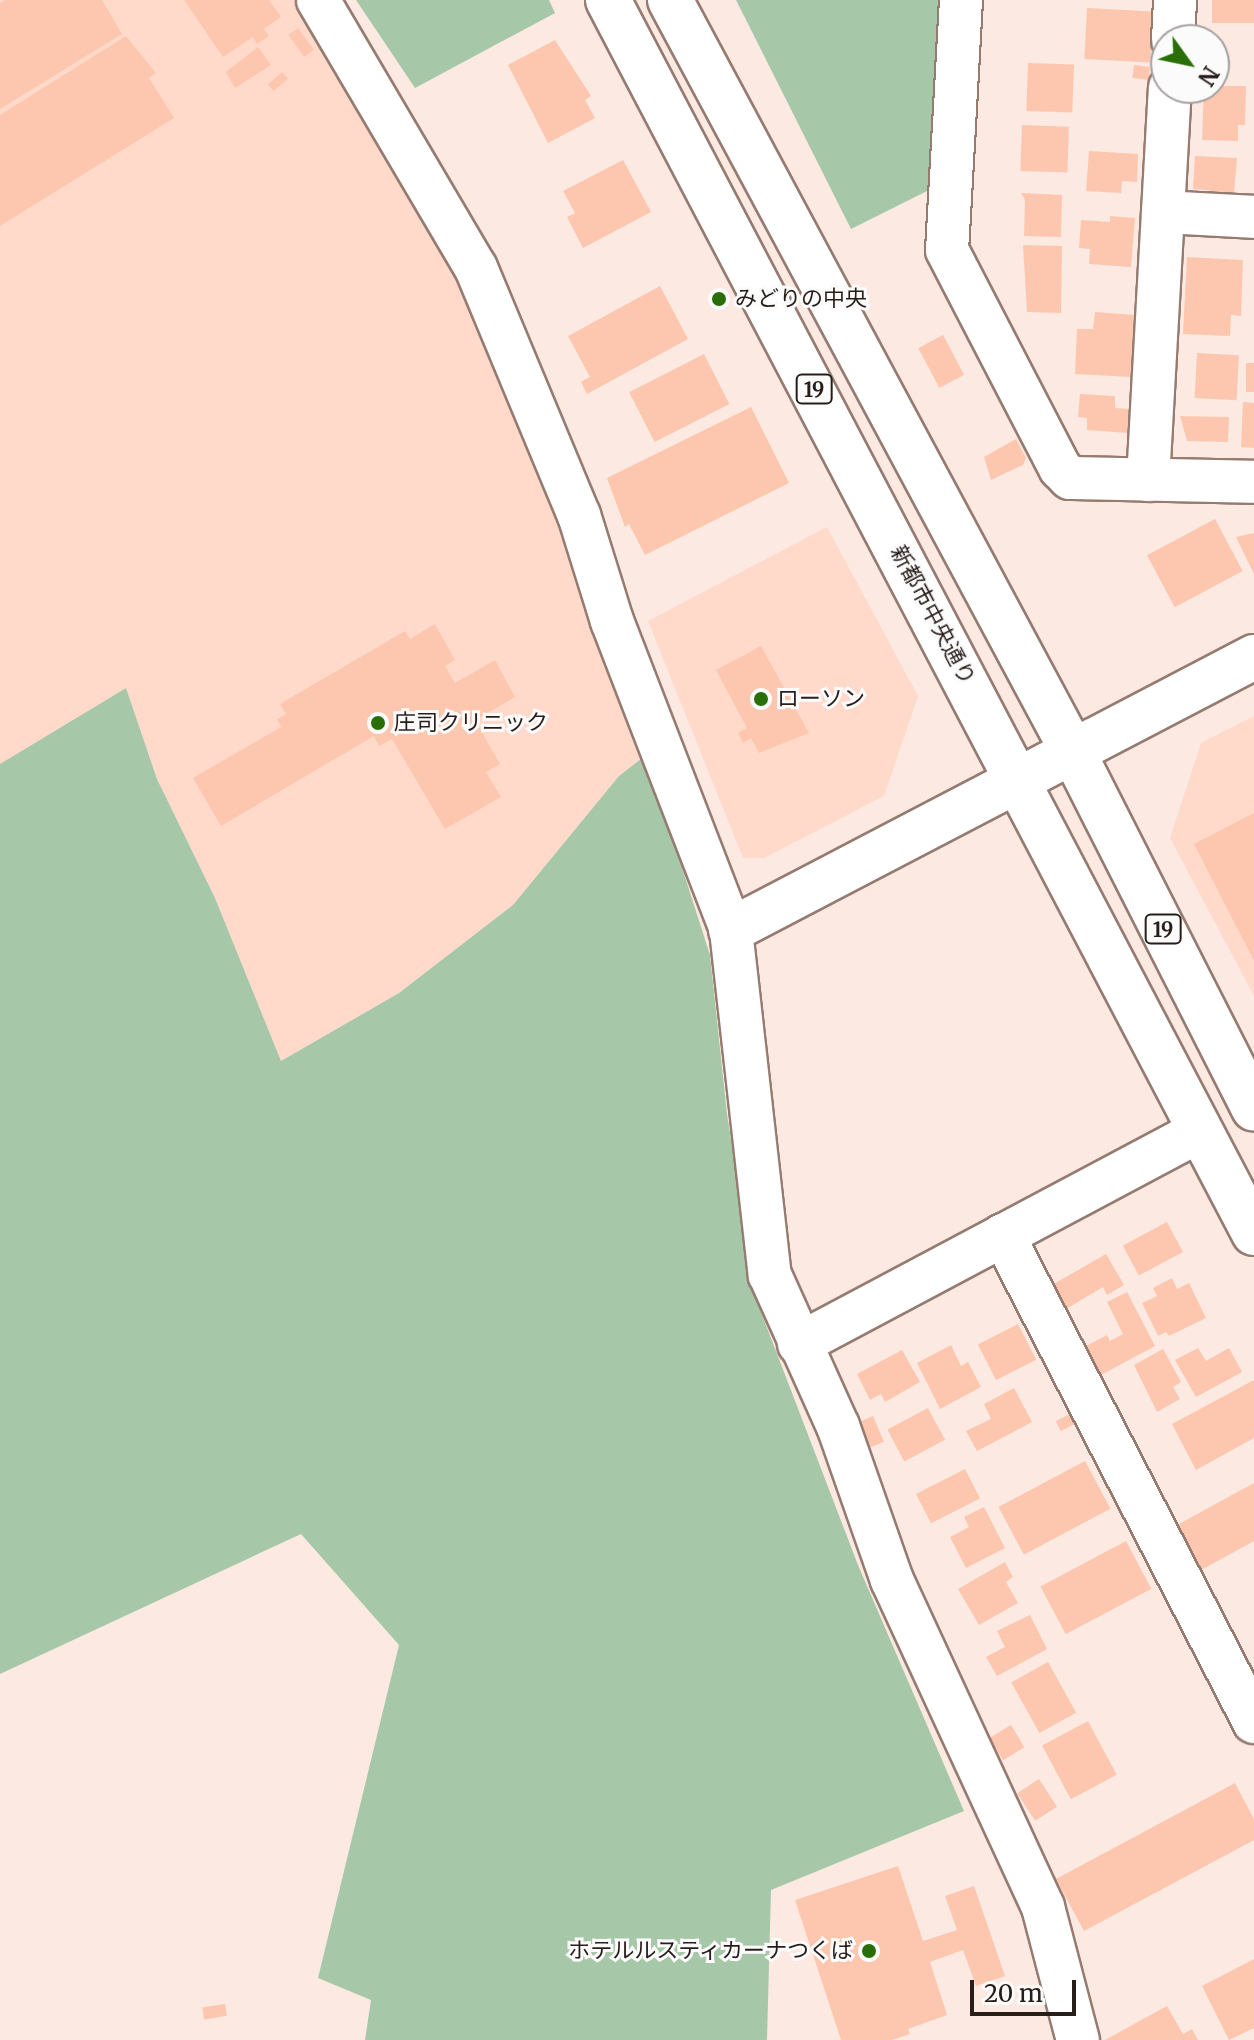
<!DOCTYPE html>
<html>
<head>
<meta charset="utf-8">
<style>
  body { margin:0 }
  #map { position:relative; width:1254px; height:2040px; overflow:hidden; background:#fbe9e2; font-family:Merriweather,"Noto Sans JP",serif }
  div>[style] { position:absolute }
  .built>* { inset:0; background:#ffdacb }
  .green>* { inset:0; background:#a7c7a9 }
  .building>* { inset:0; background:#fcc7ae; transform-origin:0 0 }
  .roads { filter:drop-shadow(2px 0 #957b70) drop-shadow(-2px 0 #957b70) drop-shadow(0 2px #957b70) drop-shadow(0 -2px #957b70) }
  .street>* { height:42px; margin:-21px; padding:0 21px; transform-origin:21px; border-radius:21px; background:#fff }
  .secondary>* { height:44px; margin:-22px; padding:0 22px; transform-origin:22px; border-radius:22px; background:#fff }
  .primary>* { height:44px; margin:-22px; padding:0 22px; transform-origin:22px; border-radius:22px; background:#fff }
  .dots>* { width:22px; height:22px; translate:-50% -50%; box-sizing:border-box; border:4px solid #fbfbfb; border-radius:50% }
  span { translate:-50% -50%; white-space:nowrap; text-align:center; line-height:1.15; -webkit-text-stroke:6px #fbfbfb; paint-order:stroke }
  .shield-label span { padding:2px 6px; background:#fbfbfb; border:2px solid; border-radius:6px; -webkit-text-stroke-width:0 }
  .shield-label { font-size:20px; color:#271d19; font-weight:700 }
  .poi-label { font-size:22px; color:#271d19 }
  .left { translate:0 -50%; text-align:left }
  .right { translate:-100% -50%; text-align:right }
  .street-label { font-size:22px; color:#271d19 }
  .north { position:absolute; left:1150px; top:24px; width:80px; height:80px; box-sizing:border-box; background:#fbfbfb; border:2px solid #a6a2a1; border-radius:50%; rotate:123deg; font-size:22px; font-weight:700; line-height:32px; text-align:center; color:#271d19 }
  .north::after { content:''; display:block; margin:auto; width:28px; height:36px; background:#2a6e07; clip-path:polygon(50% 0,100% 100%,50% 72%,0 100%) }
  .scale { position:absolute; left:970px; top:1980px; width:106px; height:36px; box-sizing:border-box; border:4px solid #271d19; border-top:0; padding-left:10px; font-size:24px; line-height:28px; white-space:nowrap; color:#271d19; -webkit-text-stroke:6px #fbfbfb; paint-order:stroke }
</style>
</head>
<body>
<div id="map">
  <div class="built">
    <i style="clip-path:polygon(0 0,296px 0,438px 238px,481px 324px,646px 755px,619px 776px,513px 905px,399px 993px,281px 1061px,215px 898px,157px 779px,126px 688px,0 764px)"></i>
    <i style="clip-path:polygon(827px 527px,918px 696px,884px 796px,764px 858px,743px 858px,648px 621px)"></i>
    <i style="clip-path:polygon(1254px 716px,1254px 996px,1170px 838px,1201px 743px)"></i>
  </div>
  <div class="green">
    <i style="clip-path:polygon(356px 0,549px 0,555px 13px,415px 88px)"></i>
    <i style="clip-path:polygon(736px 0,942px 0,929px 190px,851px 229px)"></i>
    <i style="clip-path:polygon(126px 688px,157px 779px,215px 898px,281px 1061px,399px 993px,513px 905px,619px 776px,646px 755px,710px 955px,727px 1114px,756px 1299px,858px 1565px,964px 1811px,771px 1890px,767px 2040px,365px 2040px,371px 2000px,318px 1978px,399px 1645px,301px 1534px,0 1674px,0 764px)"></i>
  </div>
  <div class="building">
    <i style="clip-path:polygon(5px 0,102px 0,122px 34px,0 109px,0 3px)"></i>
    <i style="clip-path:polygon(184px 0,269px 0,281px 17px,264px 29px,269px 36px,257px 44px,253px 37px,223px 57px)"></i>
    <i style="left:1212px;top:0;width:42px;height:23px"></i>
    <i style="left:1087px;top:8px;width:66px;height:51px;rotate:3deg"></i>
    <i style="left:298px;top:28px;width:27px;height:12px;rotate:54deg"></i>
    <i style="clip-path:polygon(126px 36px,156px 73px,149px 78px,174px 118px,0 226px,0 115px)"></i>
    <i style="clip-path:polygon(555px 40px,591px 96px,585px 100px,595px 118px,548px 143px,508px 65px)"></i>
    <i style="clip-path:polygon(258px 47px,271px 65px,235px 88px,226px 72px)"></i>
    <i style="left:1028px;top:63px;width:46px;height:48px;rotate:2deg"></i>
    <i style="left:1134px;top:65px;width:16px;height:13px;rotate:7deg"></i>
    <i style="left:282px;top:72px;width:9px;height:19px;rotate:49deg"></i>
    <i style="clip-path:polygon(1214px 86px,1246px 86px,1245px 125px,1238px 125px,1238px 141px,1202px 140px,1204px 88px)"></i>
    <i style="left:1022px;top:125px;width:47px;height:46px;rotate:2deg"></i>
    <i style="clip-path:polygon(1089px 151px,1138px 154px,1137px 182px,1122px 181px,1121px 193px,1086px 191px)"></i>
    <i style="clip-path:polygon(1195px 156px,1237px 158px,1234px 193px,1209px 196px,1210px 190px,1193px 189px)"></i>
    <i style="clip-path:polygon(623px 160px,651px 212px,583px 248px,567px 217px,575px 213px,563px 191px)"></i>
    <i style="clip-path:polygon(1021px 193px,1062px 195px,1061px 237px,1024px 236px,1025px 200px)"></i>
    <i style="clip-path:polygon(1110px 216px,1135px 218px,1131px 267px,1089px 264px,1090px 249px,1079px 248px,1081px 220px,1110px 222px)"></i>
    <i style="clip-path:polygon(1023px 245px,1062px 246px,1061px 313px,1027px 312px)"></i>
    <i style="clip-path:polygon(1187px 257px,1243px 260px,1241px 316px,1231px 315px,1230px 336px,1183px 334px)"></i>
    <i style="clip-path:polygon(660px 286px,688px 339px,587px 394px,581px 382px,590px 377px,568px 336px)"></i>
    <i style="clip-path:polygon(1095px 312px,1135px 315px,1131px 377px,1075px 374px,1077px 329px,1093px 329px)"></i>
    <i style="left:943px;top:335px;width:45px;height:28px;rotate:62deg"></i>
    <i style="left:1197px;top:353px;width:42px;height:45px;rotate:3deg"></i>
    <i style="left:704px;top:354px;width:56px;height:84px;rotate:63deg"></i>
    <i style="left:1246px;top:363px;width:8px;height:29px"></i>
    <i style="clip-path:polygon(1080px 394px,1115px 396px,1115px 408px,1130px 409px,1129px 433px,1087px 430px,1087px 418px,1078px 417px)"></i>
    <i style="clip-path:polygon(1243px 402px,1254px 403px,1254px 448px,1241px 447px)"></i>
    <i style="clip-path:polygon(751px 407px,789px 483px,645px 555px,629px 524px,625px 527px,607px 478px)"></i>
    <i style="clip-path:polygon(1180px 416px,1229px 417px,1228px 442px,1187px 441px)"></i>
    <i style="clip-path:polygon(1016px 439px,1026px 458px,1023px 465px,991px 480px,984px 457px)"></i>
    <i style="left:1215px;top:519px;width:59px;height:77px;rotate:62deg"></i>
    <i style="clip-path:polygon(1254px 533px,1254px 574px,1236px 537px)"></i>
    <i style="clip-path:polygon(435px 624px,455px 660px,445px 666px,455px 683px,495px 660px,515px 697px,475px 720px,500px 764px,486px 772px,501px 797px,445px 829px,392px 739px,379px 746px,374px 736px,221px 826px,193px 778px,281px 727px,277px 719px,286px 714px,280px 704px,405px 631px,410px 639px)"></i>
    <i style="clip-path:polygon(761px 646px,809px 733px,759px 753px,751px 738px,743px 743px,738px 733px,747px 728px,716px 670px)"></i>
    <i style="clip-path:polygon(1254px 813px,1254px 961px,1194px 844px)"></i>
    <i style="left:1167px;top:1222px;width:34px;height:50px;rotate:62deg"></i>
    <i style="clip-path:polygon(1106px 1254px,1124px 1285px,1107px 1295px,1103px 1287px,1066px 1309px,1052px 1285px)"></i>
    <i style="clip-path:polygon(1172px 1278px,1177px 1289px,1189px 1283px,1206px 1318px,1169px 1336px,1166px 1332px,1158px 1336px,1142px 1303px,1157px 1296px,1153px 1288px)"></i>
    <i style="clip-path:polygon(1127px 1292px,1155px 1346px,1101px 1375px,1086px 1346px,1107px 1335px,1110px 1341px,1123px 1334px,1107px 1302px)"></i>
    <i style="left:1018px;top:1324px;width:40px;height:45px;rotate:63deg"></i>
    <i style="clip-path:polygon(951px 1345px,961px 1366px,968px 1362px,981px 1387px,940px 1409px,917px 1363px)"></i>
    <i style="clip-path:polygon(1198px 1348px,1206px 1361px,1229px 1348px,1242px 1372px,1196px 1397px,1175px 1360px)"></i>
    <i style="clip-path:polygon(1163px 1349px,1181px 1382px,1173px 1387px,1180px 1399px,1157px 1412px,1134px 1365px)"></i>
    <i style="clip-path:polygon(902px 1350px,920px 1382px,885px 1402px,881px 1394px,870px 1400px,857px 1374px)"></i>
    <i style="clip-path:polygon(1254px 1380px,1254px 1438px,1196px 1470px,1172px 1424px)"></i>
    <i style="clip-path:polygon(1014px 1388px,1032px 1422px,977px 1451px,966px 1431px,991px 1419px,984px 1404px)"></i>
    <i style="left:928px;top:1408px;width:36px;height:46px;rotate:62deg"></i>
    <i style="left:1070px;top:1414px;width:11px;height:16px;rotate:63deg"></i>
    <i style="left:873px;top:1416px;width:28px;height:22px;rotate:67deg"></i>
    <i style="left:1085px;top:1461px;width:54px;height:98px;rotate:62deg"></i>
    <i style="left:965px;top:1469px;width:33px;height:55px;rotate:63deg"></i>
    <i style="clip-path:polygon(1254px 1483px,1254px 1541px,1201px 1570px,1177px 1525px)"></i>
    <i style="clip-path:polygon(984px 1507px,1005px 1548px,966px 1568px,950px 1537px,969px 1527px,964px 1517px)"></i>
    <i style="left:1126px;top:1541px;width:54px;height:97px;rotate:62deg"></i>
    <i style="clip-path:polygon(1005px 1562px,1013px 1577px,1006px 1582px,1018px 1603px,979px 1625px,958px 1589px)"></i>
    <i style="clip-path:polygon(1030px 1615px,1047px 1649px,997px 1676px,986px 1657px,1005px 1647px,997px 1631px)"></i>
    <i style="left:1048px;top:1662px;width:58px;height:42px;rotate:61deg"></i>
    <i style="left:1088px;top:1721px;width:61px;height:52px;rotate:62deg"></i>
    <i style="left:1011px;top:1725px;width:26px;height:25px;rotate:59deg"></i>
    <i style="left:1039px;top:1779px;width:33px;height:26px;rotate:57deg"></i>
    <i style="clip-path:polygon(1235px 1783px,1254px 1819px,1254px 1840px,1084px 1931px,1056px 1879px)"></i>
    <i style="clip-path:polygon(898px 1866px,923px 1941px,957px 1930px,945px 1896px,974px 1886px,1005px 1976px,976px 1986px,963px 1950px,930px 1962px,947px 2015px,908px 2029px,910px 2034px,892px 2040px,841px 2040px,795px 1900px)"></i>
    <i style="clip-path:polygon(1254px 1959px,1254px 2028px,1229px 2040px,1202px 1986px)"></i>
    <i style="left:225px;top:2004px;width:12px;height:23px;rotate:81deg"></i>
    <i style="clip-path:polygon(1167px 2006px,1183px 2034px,1192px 2029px,1198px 2040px,1105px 2040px)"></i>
  </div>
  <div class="roads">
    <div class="street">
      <i style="left:318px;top:0;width:311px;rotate:59.5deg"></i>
      <i style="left:476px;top:268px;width:268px;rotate:67.4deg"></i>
      <i style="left:579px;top:515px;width:111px;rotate:72.7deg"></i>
      <i style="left:612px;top:621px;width:331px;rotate:68.9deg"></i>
      <i style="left:731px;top:930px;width:347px;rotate:83.6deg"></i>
      <i style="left:770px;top:1275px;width:166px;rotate:65.8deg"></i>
      <i style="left:838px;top:1426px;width:163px;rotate:70.7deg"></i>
      <i style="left:892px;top:1580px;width:360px;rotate:65.2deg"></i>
      <i style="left:1043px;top:1907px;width:138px;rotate:75.3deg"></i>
      <i style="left:961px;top:0;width:250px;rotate:93.2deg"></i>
      <i style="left:947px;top:250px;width:246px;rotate:62.6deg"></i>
      <i style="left:1060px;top:468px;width:14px;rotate:45deg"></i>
      <i style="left:1070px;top:478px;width:184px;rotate:1.2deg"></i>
      <i style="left:1173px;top:40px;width:40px;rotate:-87.1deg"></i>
      <i style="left:1163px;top:212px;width:91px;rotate:3.1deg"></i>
      <i style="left:1148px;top:480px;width:393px;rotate:-86.8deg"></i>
      <i style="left:1003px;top:1235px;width:548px;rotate:62.73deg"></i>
      <i style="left:799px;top:1344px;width:454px;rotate:-28deg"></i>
    </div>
    <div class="secondary">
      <i style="left:731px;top:930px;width:590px;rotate:-27.56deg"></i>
    </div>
    <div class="primary">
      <i style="left:608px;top:0;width:1392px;rotate:62.35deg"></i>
      <i style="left:670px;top:0;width:851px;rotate:61.81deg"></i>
      <i style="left:1072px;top:750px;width:402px;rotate:63.1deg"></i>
    </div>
  </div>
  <div class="dots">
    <i style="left:719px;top:299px;background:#2a6e07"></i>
    <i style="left:761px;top:699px;background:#2a6e07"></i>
    <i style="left:378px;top:723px;background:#2a6e07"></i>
    <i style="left:869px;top:1951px;background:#2a6e07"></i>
  </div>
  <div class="shield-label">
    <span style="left:814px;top:389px">19</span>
    <span style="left:1163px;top:929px">19</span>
  </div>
  <div class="poi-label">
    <span class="left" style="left:735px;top:299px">みどりの中央</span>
    <span class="left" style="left:777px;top:699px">ローソン</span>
    <span class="left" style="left:394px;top:723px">庄司クリニック</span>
    <span class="right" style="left:853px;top:1951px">ホテルルスティカーナつくば</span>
  </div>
  <div class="street-label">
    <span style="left:933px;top:615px;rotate:62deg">新都市中央通り</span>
  </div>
  <div class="north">N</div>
  <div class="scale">20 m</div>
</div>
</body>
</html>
